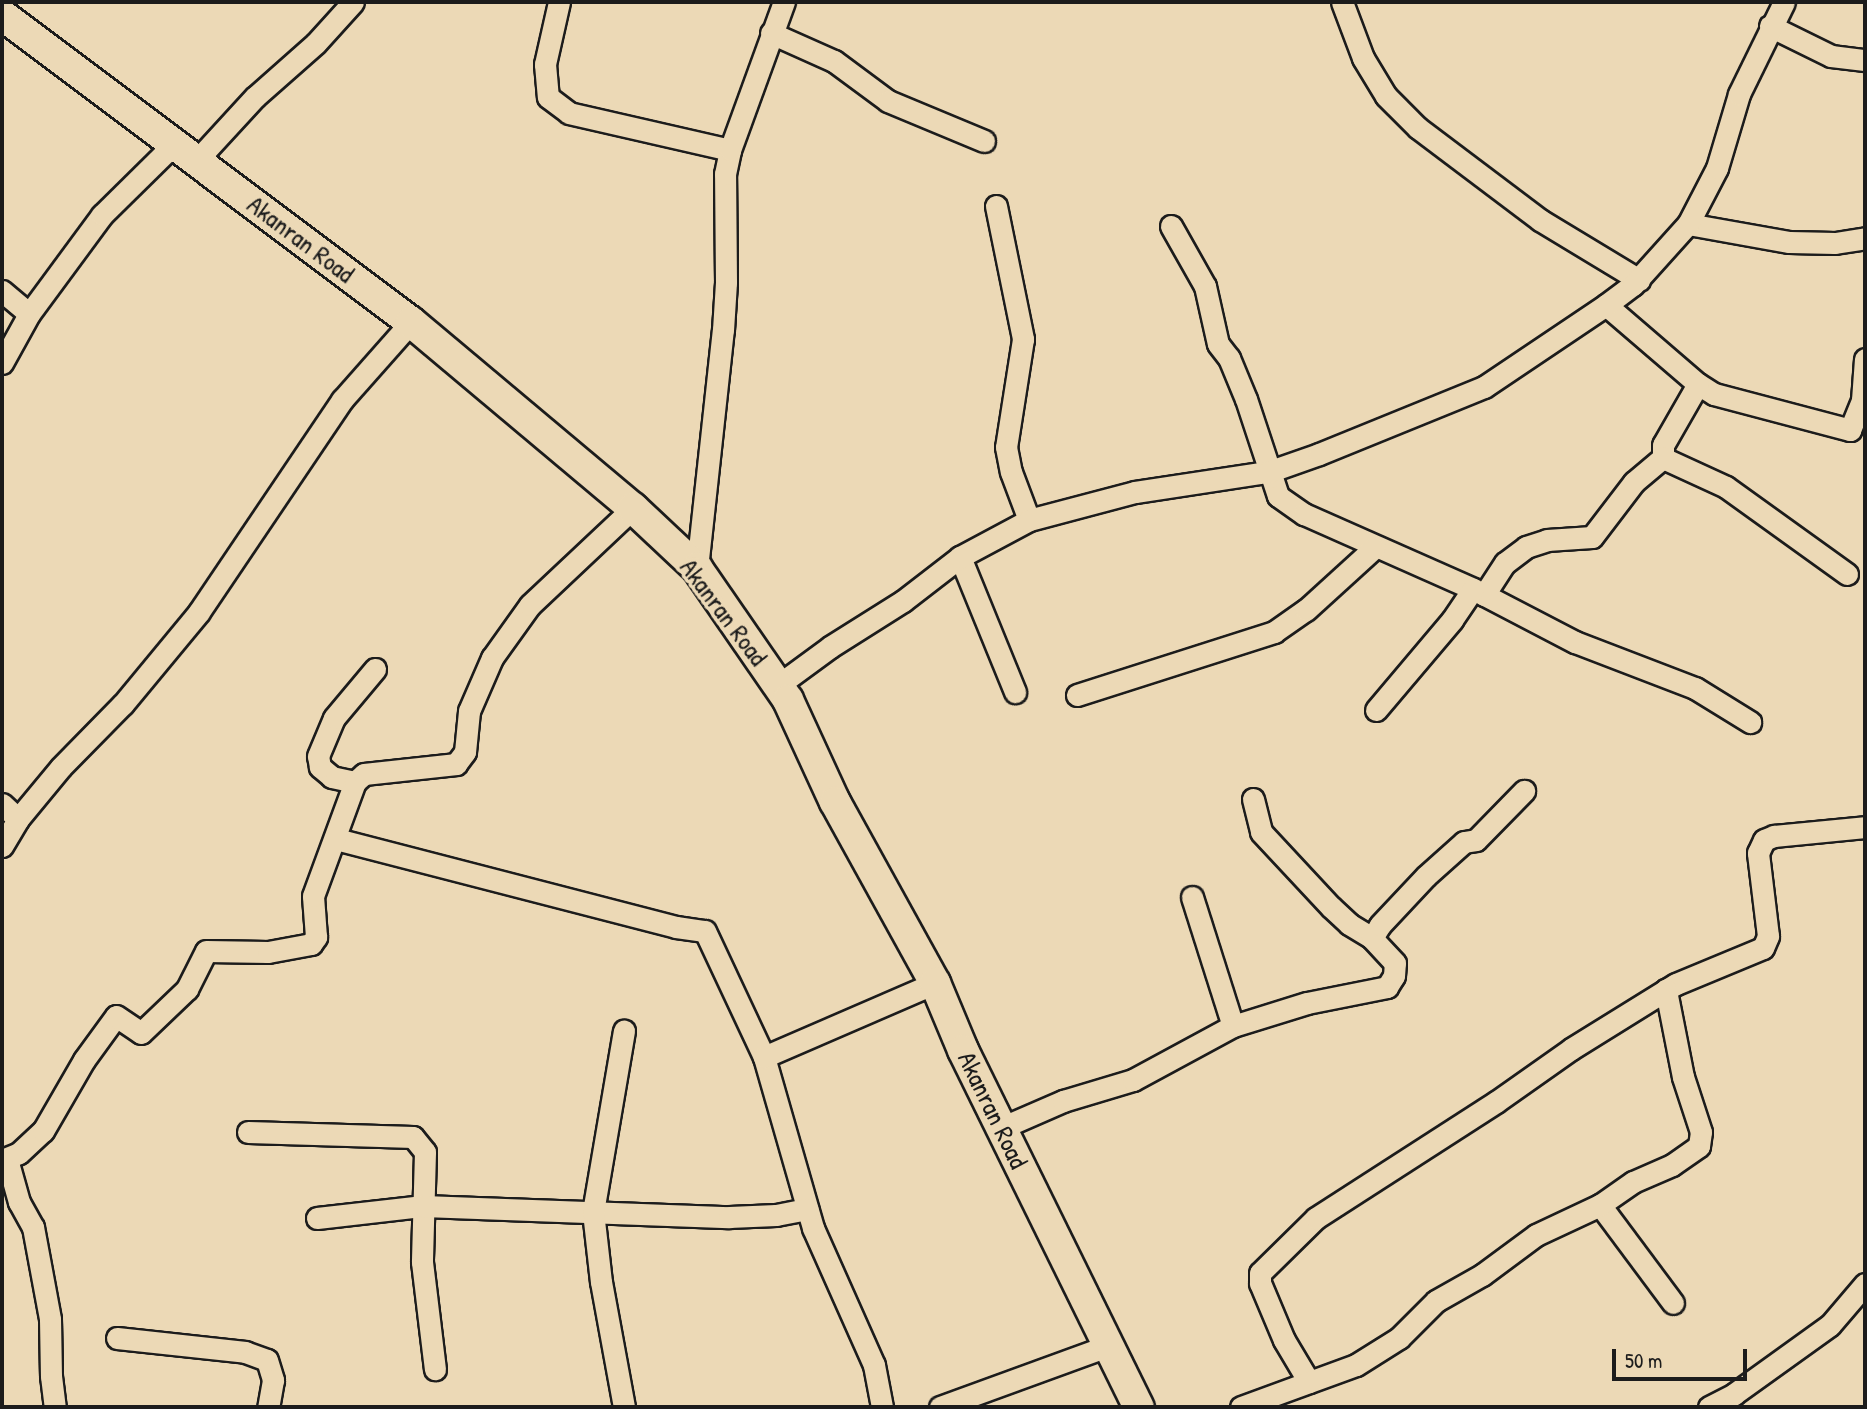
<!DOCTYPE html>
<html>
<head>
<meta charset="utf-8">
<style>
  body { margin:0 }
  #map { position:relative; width:1867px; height:1409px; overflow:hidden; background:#ecd9b6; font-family:"Patrick Hand",sans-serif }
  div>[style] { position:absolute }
  .roads { filter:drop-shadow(2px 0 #1c1c1c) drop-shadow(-2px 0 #1c1c1c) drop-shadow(0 2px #1c1c1c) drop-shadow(0 -2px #1c1c1c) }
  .street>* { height:21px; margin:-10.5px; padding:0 10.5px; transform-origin:10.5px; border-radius:10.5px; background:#ecd9b6 }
  .secondary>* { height:30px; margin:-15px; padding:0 15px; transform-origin:15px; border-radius:15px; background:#ecd9b6 }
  span { translate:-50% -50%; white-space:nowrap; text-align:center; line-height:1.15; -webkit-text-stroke:7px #ecd9b6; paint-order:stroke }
  .street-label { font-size:26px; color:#1c1c1c }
  .frame { position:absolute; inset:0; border:4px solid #1c1c1c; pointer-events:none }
  .scale { position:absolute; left:1612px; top:1349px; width:135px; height:32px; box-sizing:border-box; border:4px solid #1c1c1c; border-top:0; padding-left:9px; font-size:21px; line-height:24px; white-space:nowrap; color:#1c1c1c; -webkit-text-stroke:5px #ecd9b6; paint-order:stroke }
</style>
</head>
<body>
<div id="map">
  <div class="roads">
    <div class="street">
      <i style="left:559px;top:2px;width:64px;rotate:102.7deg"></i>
      <i style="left:545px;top:64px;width:33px;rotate:85deg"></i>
      <i style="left:548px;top:97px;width:26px;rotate:37deg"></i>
      <i style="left:569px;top:113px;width:165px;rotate:12.9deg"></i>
      <i style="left:1342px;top:2px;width:60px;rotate:69.4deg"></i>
      <i style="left:1363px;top:58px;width:44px;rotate:58.8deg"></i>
      <i style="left:1386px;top:96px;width:45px;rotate:45deg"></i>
      <i style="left:1418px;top:128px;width:153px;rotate:37deg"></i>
      <i style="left:1540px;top:220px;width:116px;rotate:31.2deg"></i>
      <i style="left:1770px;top:26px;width:68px;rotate:26.2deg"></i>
      <i style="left:1831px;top:56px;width:34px;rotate:7deg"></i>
      <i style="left:771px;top:33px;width:69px;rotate:24deg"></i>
      <i style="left:834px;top:61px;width:67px;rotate:36.5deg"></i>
      <i style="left:888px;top:101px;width:104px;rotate:22.6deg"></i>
      <i style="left:197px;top:160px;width:86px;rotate:-47.4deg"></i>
      <i style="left:255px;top:97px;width:81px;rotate:-41.5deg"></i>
      <i style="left:316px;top:43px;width:55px;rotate:-47.9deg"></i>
      <i style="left:996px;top:206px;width:136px;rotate:78.5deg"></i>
      <i style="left:1023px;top:339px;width:109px;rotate:98.9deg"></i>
      <i style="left:1006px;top:447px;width:25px;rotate:79deg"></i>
      <i style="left:1011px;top:472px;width:51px;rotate:69.4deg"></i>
      <i style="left:1688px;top:224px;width:103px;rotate:10.1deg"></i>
      <i style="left:1789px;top:242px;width:46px;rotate:1.2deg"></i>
      <i style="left:1835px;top:243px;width:30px;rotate:-9deg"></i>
      <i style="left:1171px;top:226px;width:69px;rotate:60.5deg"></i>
      <i style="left:1205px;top:286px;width:59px;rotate:77.4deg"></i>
      <i style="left:1218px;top:344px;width:18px;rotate:52deg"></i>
      <i style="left:1229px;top:358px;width:44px;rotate:67.5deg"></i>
      <i style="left:1246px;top:399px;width:102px;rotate:71.7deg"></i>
      <i style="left:1278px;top:496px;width:32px;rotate:35deg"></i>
      <i style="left:1304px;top:514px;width:185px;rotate:23.9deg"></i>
      <i style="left:1473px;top:589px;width:115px;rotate:27.5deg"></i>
      <i style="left:1575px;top:642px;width:129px;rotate:21deg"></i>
      <i style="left:1695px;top:688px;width:65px;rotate:31.7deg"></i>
      <i style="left:2px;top:291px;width:35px;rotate:40deg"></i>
      <i style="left:1606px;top:305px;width:121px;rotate:40.7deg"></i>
      <i style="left:1698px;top:384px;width:19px;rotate:32deg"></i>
      <i style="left:1714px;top:394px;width:141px;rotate:14.8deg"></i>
      <i style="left:1850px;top:430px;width:32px;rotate:-68deg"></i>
      <i style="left:1862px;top:400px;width:41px;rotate:-85.8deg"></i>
      <i style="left:2px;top:363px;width:56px;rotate:-61.1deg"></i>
      <i style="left:29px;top:314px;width:123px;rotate:-53.6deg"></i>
      <i style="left:102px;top:215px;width:101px;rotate:-44.6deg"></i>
      <i style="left:1698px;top:384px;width:70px;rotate:119.8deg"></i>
      <i style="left:1663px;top:445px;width:13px;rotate:90deg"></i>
      <i style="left:1663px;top:458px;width:69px;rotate:24.7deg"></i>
      <i style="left:1726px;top:487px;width:149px;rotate:35.7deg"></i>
      <i style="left:960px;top:557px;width:146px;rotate:67.8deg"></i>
      <i style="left:697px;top:568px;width:239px;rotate:-83.8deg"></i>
      <i style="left:723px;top:330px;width:48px;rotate:-86.4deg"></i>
      <i style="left:726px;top:282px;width:108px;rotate:-90.5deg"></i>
      <i style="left:725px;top:174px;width:25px;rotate:-78deg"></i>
      <i style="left:730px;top:150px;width:158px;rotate:-70deg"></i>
      <i style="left:1484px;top:595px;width:38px;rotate:-57deg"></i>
      <i style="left:1505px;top:563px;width:26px;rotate:-37deg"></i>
      <i style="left:1526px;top:547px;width:22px;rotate:-18deg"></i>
      <i style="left:1547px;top:540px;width:45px;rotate:-3.8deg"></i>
      <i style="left:1592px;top:537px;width:69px;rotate:-52.6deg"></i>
      <i style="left:1634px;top:482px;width:38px;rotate:-40deg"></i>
      <i style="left:777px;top:686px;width:66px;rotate:-36.3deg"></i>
      <i style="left:830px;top:647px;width:86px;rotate:-32.2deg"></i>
      <i style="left:903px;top:601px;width:72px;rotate:-37.7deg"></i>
      <i style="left:960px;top:557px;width:78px;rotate:-28.2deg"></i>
      <i style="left:1029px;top:520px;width:110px;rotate:-14.8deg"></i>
      <i style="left:1135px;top:492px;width:134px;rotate:-8.6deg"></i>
      <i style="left:1268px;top:472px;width:54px;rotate:-19.4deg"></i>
      <i style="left:1319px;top:454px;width:178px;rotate:-22.1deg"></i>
      <i style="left:1484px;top:387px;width:147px;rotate:-33.9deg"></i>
      <i style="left:1606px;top:305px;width:34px;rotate:-37deg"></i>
      <i style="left:1633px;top:285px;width:82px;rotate:-48deg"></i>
      <i style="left:1688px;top:224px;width:63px;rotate:-62.6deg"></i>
      <i style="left:1717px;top:168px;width:77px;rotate:-73.4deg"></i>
      <i style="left:1739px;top:94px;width:102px;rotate:-63.9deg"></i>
      <i style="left:1077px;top:695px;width:207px;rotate:-17.7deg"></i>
      <i style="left:1274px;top:632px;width:39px;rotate:-35deg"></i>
      <i style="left:1306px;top:610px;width:92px;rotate:-42.4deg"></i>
      <i style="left:1376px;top:710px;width:118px;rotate:-49.8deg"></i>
      <i style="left:1452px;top:620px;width:37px;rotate:-56deg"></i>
      <i style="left:355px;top:782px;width:24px;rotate:-168deg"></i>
      <i style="left:332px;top:777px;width:16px;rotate:-140deg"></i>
      <i style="left:320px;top:767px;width:11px;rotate:-100deg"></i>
      <i style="left:318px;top:756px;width:41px;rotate:-67.2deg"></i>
      <i style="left:334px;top:718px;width:64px;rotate:-50.1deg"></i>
      <i style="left:1253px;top:799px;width:34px;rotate:76deg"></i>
      <i style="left:1261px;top:832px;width:103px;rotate:47deg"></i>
      <i style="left:1331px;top:907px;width:25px;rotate:43deg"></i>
      <i style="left:1349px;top:924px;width:27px;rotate:31deg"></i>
      <i style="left:2px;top:804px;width:22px;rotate:43deg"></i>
      <i style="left:336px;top:839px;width:351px;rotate:14.5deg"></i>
      <i style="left:676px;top:927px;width:29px;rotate:8deg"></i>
      <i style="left:705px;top:931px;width:139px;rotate:64.9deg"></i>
      <i style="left:764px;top:1057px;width:178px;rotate:74deg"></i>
      <i style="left:813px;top:1228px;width:150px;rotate:66deg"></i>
      <i style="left:874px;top:1365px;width:43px;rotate:79.2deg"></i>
      <i style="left:2px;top:846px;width:31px;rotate:-59deg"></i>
      <i style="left:18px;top:819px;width:67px;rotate:-50.4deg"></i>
      <i style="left:61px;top:767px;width:88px;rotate:-45.5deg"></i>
      <i style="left:123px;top:704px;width:119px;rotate:-50.4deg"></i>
      <i style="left:199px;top:612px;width:256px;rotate:-56deg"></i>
      <i style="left:342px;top:400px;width:104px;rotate:-48.5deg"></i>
      <i style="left:1192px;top:897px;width:135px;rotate:72.4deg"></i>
      <i style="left:764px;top:1057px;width:186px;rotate:-23.4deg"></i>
      <i style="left:1001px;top:1128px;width:68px;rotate:-23.5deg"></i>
      <i style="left:1063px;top:1101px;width:73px;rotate:-16.7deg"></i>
      <i style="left:1133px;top:1080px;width:114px;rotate:-28.4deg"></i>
      <i style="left:1233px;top:1026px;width:77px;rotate:-17.3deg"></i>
      <i style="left:1307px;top:1003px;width:82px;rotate:-11.3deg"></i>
      <i style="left:1387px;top:987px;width:13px;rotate:-58deg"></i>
      <i style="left:1394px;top:976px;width:13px;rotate:-86deg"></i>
      <i style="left:1395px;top:963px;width:34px;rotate:-133deg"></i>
      <i style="left:1372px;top:938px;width:15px;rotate:-58deg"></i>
      <i style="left:1380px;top:925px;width:67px;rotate:-46.8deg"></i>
      <i style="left:1426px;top:876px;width:51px;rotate:-41.8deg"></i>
      <i style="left:1464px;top:842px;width:12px;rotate:-9deg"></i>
      <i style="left:1476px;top:840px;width:69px;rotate:-45.6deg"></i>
      <i style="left:248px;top:1132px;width:165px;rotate:1.7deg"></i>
      <i style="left:413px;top:1137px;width:19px;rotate:51deg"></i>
      <i style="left:425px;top:1152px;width:110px;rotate:91.6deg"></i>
      <i style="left:422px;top:1262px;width:108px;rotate:83.1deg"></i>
      <i style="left:7px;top:1159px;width:45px;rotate:74.4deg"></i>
      <i style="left:19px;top:1202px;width:29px;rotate:61deg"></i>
      <i style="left:33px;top:1227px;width:94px;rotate:79.5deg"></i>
      <i style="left:50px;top:1319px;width:57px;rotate:89deg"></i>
      <i style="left:51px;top:1376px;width:31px;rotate:83deg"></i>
      <i style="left:2px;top:1160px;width:18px;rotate:-22deg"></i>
      <i style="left:19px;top:1153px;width:33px;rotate:-43deg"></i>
      <i style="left:43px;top:1131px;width:82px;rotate:-60deg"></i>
      <i style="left:84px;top:1060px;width:54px;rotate:-54deg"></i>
      <i style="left:116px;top:1016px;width:30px;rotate:34deg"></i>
      <i style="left:141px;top:1033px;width:64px;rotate:-43.7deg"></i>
      <i style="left:187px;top:989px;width:42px;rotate:-63.4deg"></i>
      <i style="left:206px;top:951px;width:62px;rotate:0.9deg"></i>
      <i style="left:268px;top:952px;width:44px;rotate:-10.5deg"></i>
      <i style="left:311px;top:944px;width:9px;rotate:-54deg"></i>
      <i style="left:316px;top:937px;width:41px;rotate:-94.2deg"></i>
      <i style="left:313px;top:896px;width:121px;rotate:-69.8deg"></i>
      <i style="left:355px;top:782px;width:12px;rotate:-42deg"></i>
      <i style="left:364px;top:774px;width:93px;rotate:-6.2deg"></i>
      <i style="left:456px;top:764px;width:15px;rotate:-53deg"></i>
      <i style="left:465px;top:752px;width:41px;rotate:-84.4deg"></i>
      <i style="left:469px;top:711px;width:58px;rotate:-66.5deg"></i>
      <i style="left:492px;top:658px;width:65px;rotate:-54.4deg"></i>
      <i style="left:530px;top:605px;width:141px;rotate:-43.3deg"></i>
      <i style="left:1600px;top:1205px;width:122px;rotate:53.3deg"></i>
      <i style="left:317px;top:1218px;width:107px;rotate:-6.5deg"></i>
      <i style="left:423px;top:1206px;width:306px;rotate:2.1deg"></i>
      <i style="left:729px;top:1217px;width:47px;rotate:-2.4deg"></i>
      <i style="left:776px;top:1215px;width:32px;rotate:-11deg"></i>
      <i style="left:117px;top:1338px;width:129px;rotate:6.2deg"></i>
      <i style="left:245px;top:1352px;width:23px;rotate:20deg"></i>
      <i style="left:267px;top:1360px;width:21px;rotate:73deg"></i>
      <i style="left:273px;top:1380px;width:27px;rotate:100deg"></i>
      <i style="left:1309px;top:1382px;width:49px;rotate:-120.8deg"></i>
      <i style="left:1284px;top:1340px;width:62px;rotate:-112.8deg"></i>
      <i style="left:1260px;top:1283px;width:10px;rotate:-90deg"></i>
      <i style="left:1260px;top:1273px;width:78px;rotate:-44.5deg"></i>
      <i style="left:1316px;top:1218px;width:214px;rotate:-32.8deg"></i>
      <i style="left:1496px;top:1102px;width:92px;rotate:-35.2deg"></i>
      <i style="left:1571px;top:1049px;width:123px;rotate:-31.8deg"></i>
      <i style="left:1676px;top:984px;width:94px;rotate:-22.5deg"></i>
      <i style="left:1763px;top:948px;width:13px;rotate:-67deg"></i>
      <i style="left:1768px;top:936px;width:84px;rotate:-96.9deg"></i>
      <i style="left:1758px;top:853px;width:14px;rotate:-65deg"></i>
      <i style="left:1764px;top:840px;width:11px;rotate:-22deg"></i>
      <i style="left:1774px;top:836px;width:91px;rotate:-5.6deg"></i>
      <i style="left:624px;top:1407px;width:127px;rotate:-100.4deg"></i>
      <i style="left:601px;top:1282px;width:70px;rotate:-96.5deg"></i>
      <i style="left:593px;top:1212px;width:184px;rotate:-80.3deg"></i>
      <i style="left:940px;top:1407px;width:179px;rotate:-20deg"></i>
      <i style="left:1241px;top:1407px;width:122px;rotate:-20.1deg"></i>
      <i style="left:1356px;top:1365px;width:51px;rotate:-32.1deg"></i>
      <i style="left:1399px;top:1338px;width:52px;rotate:-45deg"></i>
      <i style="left:1436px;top:1301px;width:53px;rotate:-29.5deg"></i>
      <i style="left:1482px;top:1275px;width:67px;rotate:-36.5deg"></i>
      <i style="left:1536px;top:1235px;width:71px;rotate:-25.1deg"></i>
      <i style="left:1600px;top:1205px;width:40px;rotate:-34.9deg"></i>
      <i style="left:1633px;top:1182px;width:43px;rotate:-23.6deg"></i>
      <i style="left:1672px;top:1165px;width:33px;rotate:-35deg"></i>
      <i style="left:1699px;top:1146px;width:14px;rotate:-82deg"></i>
      <i style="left:1701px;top:1132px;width:58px;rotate:-108.1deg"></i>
      <i style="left:1683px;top:1077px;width:89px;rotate:-101.1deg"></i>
      <i style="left:1709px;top:1407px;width:28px;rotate:-27deg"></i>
      <i style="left:1734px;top:1394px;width:118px;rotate:-35.7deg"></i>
      <i style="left:1830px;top:1325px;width:54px;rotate:-49.5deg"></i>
    </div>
    <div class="secondary">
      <i style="left:2px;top:15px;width:511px;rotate:36.89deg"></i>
      <i style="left:411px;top:322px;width:290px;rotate:40deg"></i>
      <i style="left:633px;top:508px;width:88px;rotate:43.2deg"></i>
      <i style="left:697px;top:568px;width:160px;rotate:55.4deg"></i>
      <i style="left:788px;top:700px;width:112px;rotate:65.3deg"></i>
      <i style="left:835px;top:802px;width:207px;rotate:61.1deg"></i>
      <i style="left:935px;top:983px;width:73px;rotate:67.3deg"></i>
      <i style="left:963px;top:1050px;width:398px;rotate:63.8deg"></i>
    </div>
  </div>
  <div class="street-label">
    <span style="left:301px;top:239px;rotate:37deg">Akanran Road</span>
    <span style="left:724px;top:612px;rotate:53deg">Akanran Road</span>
    <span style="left:993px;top:1110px;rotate:64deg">Akanran Road</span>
  </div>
  <div class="frame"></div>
  <div class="scale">50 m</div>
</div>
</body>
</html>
